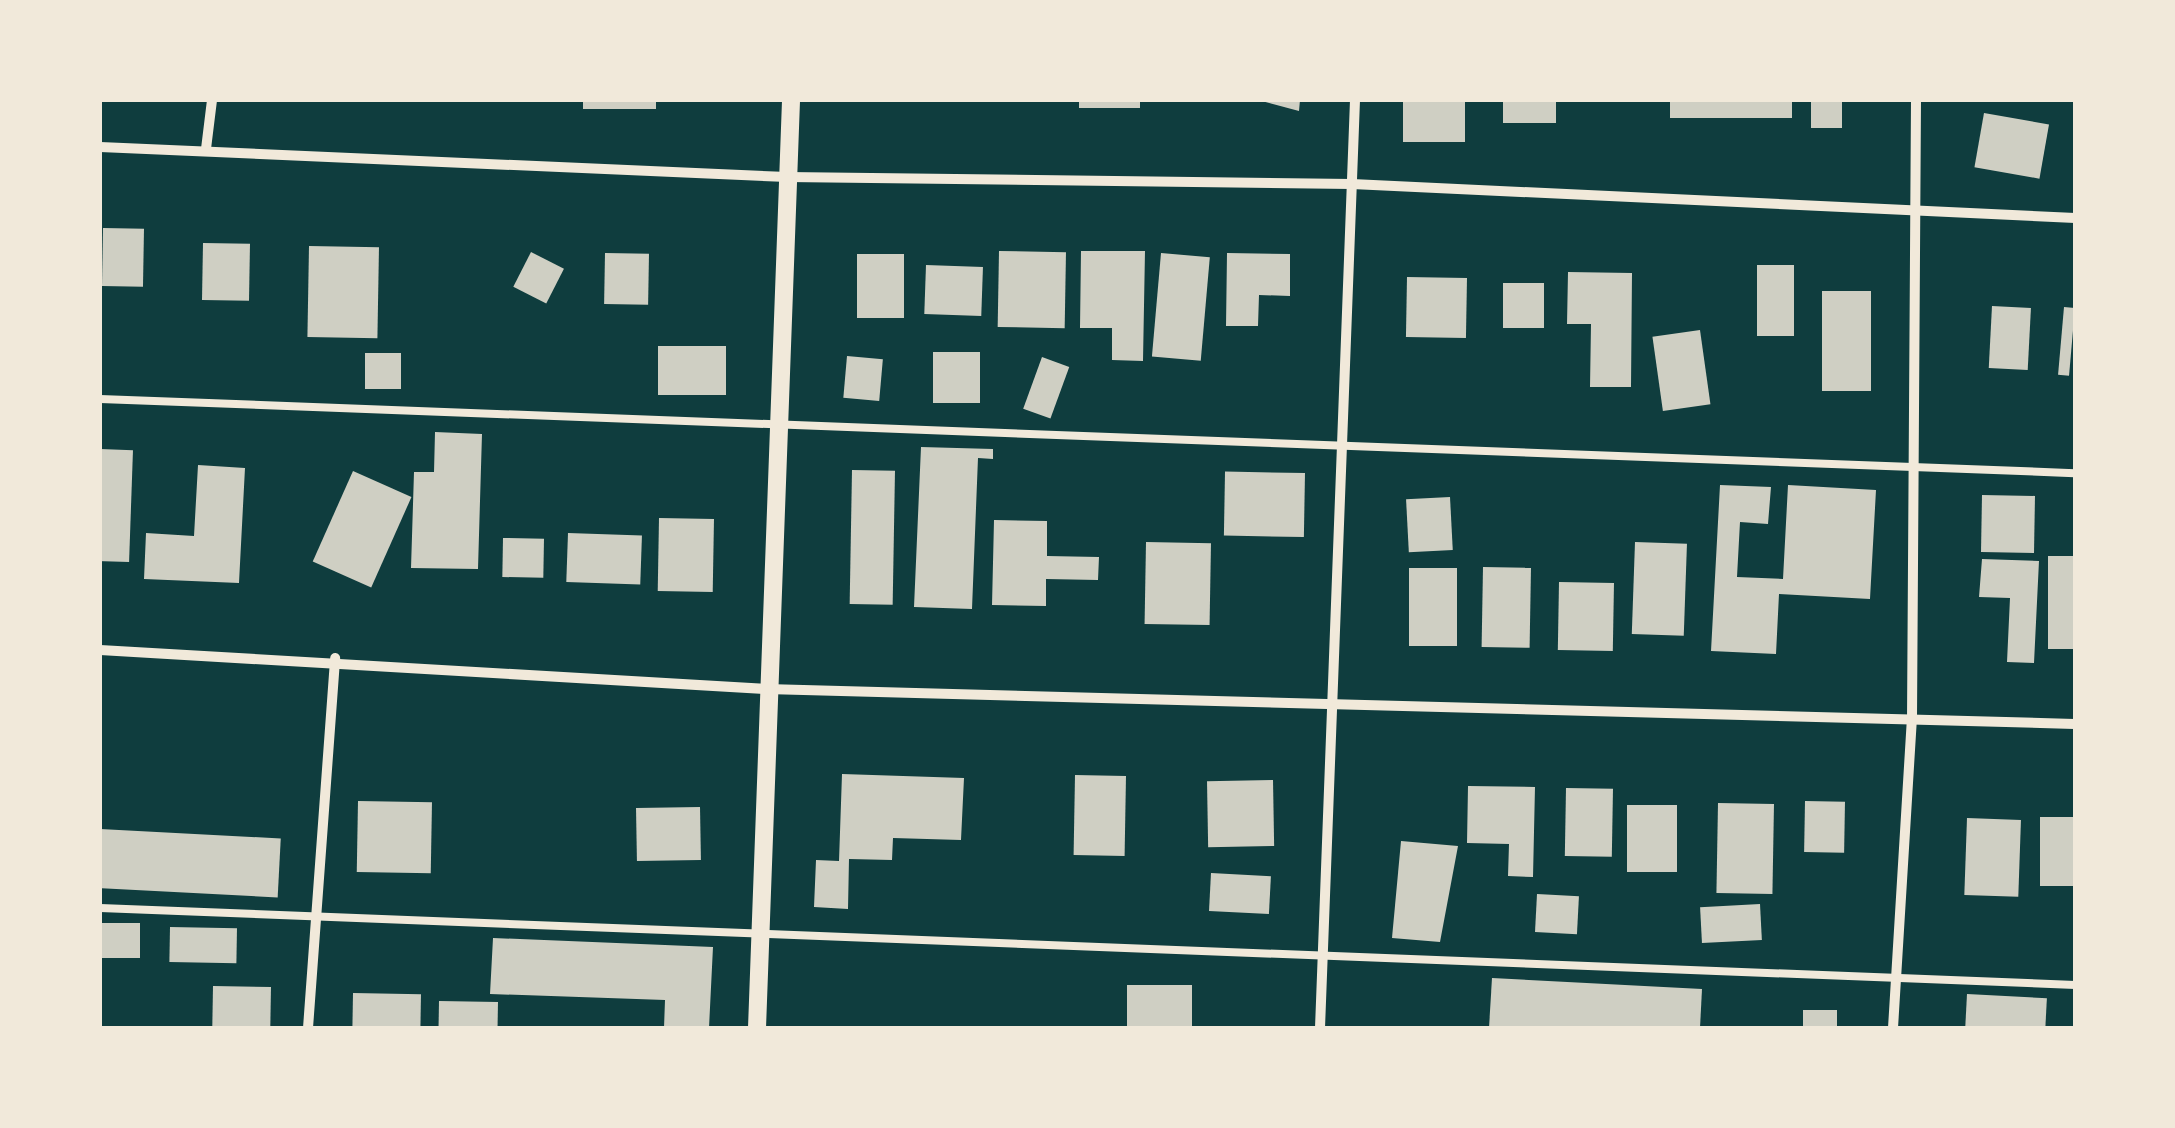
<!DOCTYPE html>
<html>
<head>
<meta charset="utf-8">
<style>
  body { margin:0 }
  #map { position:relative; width:2175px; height:1128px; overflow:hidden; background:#0f3d3e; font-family:"IBM Plex Sans",sans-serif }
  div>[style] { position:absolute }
  .building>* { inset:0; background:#cfcfc3; transform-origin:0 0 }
  .service>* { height:8px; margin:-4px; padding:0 4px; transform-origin:4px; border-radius:4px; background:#f1e9da }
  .minor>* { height:10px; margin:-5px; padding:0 5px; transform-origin:5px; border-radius:5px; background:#f1e9da }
  .tertiary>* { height:18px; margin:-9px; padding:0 9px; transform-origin:9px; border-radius:9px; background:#f1e9da }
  span { translate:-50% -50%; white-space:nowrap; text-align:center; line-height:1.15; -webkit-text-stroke:8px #f1e9da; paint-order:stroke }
  .frame { position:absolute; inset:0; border:102px solid #f1e9da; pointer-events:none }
</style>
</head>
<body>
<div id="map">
  <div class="building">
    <i style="left:583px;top:100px;width:73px;height:9px"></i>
    <i style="left:1079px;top:100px;width:61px;height:8px"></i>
    <i style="clip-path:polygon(1258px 100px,1300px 100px,1299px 111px)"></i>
    <i style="left:1403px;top:100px;width:62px;height:42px"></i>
    <i style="left:1503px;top:100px;width:53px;height:23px"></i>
    <i style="left:1670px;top:100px;width:122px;height:18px"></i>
    <i style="left:1811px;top:100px;width:31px;height:28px"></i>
    <i style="left:1984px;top:113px;width:66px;height:55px;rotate:10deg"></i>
    <i style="left:103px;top:228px;width:41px;height:58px;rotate:1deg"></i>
    <i style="left:203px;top:243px;width:47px;height:57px;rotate:1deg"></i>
    <i style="left:309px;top:246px;width:70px;height:91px;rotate:1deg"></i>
    <i style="left:999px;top:251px;width:67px;height:76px;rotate:1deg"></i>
    <i style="clip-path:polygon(1081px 251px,1145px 251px,1143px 361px,1112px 360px,1112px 328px,1080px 328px)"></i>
    <i style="left:531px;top:252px;width:37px;height:39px;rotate:27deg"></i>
    <i style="left:605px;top:253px;width:44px;height:51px;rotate:1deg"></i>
    <i style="left:1161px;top:253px;width:49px;height:104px;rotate:5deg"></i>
    <i style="clip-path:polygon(1227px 253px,1290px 254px,1290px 296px,1259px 295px,1258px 326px,1226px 326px)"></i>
    <i style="left:857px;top:254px;width:47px;height:64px"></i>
    <i style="left:926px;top:265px;width:57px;height:49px;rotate:2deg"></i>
    <i style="left:1757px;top:265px;width:37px;height:71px"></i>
    <i style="clip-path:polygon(1568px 272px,1632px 273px,1631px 387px,1590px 387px,1591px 324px,1567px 324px)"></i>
    <i style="left:1407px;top:277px;width:60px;height:60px;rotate:1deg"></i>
    <i style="left:1544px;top:283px;width:45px;height:41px;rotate:90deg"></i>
    <i style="left:1822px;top:291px;width:49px;height:100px"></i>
    <i style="left:1992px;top:306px;width:39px;height:62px;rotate:3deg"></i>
    <i style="left:2064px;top:307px;width:11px;height:68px;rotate:5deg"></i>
    <i style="left:1700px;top:330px;width:75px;height:48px;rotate:82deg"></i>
    <i style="left:658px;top:346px;width:68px;height:49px"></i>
    <i style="left:933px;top:352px;width:47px;height:51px"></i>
    <i style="left:401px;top:353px;width:36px;height:36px;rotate:90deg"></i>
    <i style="left:847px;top:356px;width:36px;height:42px;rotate:5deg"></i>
    <i style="left:1042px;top:357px;width:29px;height:55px;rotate:20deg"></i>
    <i style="clip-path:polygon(435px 432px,482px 434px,478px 569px,411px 568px,414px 472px,434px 472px)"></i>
    <i style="clip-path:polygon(921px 447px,993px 449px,993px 459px,978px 458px,972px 609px,914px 607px)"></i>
    <i style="left:100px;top:449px;width:33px;height:112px;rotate:2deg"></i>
    <i style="clip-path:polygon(198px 465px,245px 468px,239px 583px,144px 579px,146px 533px,194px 536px)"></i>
    <i style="left:852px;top:470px;width:43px;height:134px;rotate:1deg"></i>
    <i style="left:353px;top:471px;width:64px;height:99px;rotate:24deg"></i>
    <i style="left:1305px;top:473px;width:64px;height:80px;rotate:91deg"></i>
    <i style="clip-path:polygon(1720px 485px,1771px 487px,1768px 524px,1740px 522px,1737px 577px,1783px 579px,1788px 485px,1876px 490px,1870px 599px,1779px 594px,1776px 654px,1711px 651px)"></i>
    <i style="left:1982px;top:495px;width:53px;height:57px;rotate:1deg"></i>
    <i style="left:1450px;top:497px;width:53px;height:44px;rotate:87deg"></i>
    <i style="left:659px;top:518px;width:55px;height:73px;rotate:1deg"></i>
    <i style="clip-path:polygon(994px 520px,1047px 521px,1047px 556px,1099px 557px,1098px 580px,1046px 579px,1046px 606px,992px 605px)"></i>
    <i style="left:568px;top:533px;width:74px;height:49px;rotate:2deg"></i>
    <i style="left:503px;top:538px;width:41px;height:39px;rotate:1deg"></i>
    <i style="left:1146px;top:542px;width:65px;height:82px;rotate:1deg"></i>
    <i style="left:1635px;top:542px;width:52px;height:92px;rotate:2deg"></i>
    <i style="left:2048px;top:556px;width:27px;height:93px"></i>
    <i style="clip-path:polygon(1982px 559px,2039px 561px,2034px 663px,2007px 662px,2010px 598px,1979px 597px)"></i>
    <i style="left:1483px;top:567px;width:48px;height:80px;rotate:1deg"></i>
    <i style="left:1409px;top:568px;width:48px;height:78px"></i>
    <i style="left:1559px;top:582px;width:55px;height:68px;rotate:1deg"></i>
    <i style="clip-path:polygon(842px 774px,964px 778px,961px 840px,893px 838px,892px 860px,849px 859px,848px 909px,814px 907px,816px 860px,839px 861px)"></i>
    <i style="left:1075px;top:775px;width:51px;height:80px;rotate:1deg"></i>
    <i style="left:1273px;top:780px;width:66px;height:66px;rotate:89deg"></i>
    <i style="clip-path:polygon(1468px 786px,1535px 787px,1533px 877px,1508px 876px,1509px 844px,1467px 843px)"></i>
    <i style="left:1566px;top:788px;width:47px;height:68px;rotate:1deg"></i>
    <i style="left:358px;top:801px;width:74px;height:71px;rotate:1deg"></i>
    <i style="left:1805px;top:801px;width:40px;height:51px;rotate:1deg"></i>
    <i style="left:1718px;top:803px;width:56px;height:90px;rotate:1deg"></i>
    <i style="left:1627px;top:805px;width:50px;height:67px"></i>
    <i style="left:700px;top:807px;width:53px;height:64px;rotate:89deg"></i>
    <i style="left:2040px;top:817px;width:35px;height:69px"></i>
    <i style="left:1967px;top:818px;width:54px;height:77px;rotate:2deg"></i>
    <i style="left:100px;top:829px;width:181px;height:59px;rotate:3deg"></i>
    <i style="clip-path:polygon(1401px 841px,1458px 846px,1440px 942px,1392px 938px)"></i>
    <i style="left:1211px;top:873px;width:60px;height:38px;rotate:3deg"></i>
    <i style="left:1537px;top:894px;width:42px;height:38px;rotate:3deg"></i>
    <i style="left:1760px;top:904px;width:36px;height:60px;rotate:87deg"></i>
    <i style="left:140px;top:923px;width:35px;height:40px;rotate:90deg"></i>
    <i style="left:170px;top:927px;width:67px;height:35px;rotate:1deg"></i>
    <i style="clip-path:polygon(493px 938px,713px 947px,709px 1028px,664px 1028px,665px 1000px,490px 994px)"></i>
    <i style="clip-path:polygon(1492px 978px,1702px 989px,1700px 1028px,1489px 1028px)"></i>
    <i style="left:1192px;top:985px;width:43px;height:65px;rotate:90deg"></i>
    <i style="left:213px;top:986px;width:58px;height:42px;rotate:1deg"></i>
    <i style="left:353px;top:993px;width:68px;height:35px;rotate:1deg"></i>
    <i style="left:1967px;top:994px;width:80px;height:34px;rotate:3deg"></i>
    <i style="left:439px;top:1001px;width:59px;height:27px;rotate:1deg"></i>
    <i style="left:1803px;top:1010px;width:34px;height:18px"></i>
  </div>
  <div class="service">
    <i style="left:100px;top:399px;width:1976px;rotate:2.15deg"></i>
    <i style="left:100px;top:908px;width:1977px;rotate:2.23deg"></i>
  </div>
  <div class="minor">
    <i style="left:100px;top:147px;width:688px;rotate:2.5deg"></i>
    <i style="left:787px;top:177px;width:565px;rotate:0.71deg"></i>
    <i style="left:1352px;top:184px;width:724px;rotate:2.69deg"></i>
    <i style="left:206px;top:149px;width:49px;rotate:-83deg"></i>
    <i style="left:100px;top:650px;width:667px;rotate:3.35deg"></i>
    <i style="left:766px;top:689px;width:1309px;rotate:1.53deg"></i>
    <i style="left:308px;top:1028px;width:371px;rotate:-85.8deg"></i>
    <i style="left:1320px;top:1028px;width:929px;rotate:-87.84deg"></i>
    <i style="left:1893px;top:1028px;width:310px;rotate:-86.5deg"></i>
    <i style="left:1912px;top:719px;width:619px;rotate:-89.63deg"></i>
  </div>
  <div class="tertiary">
    <i style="left:757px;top:1028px;width:929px;rotate:-87.9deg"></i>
  </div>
  <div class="frame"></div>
</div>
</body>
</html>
